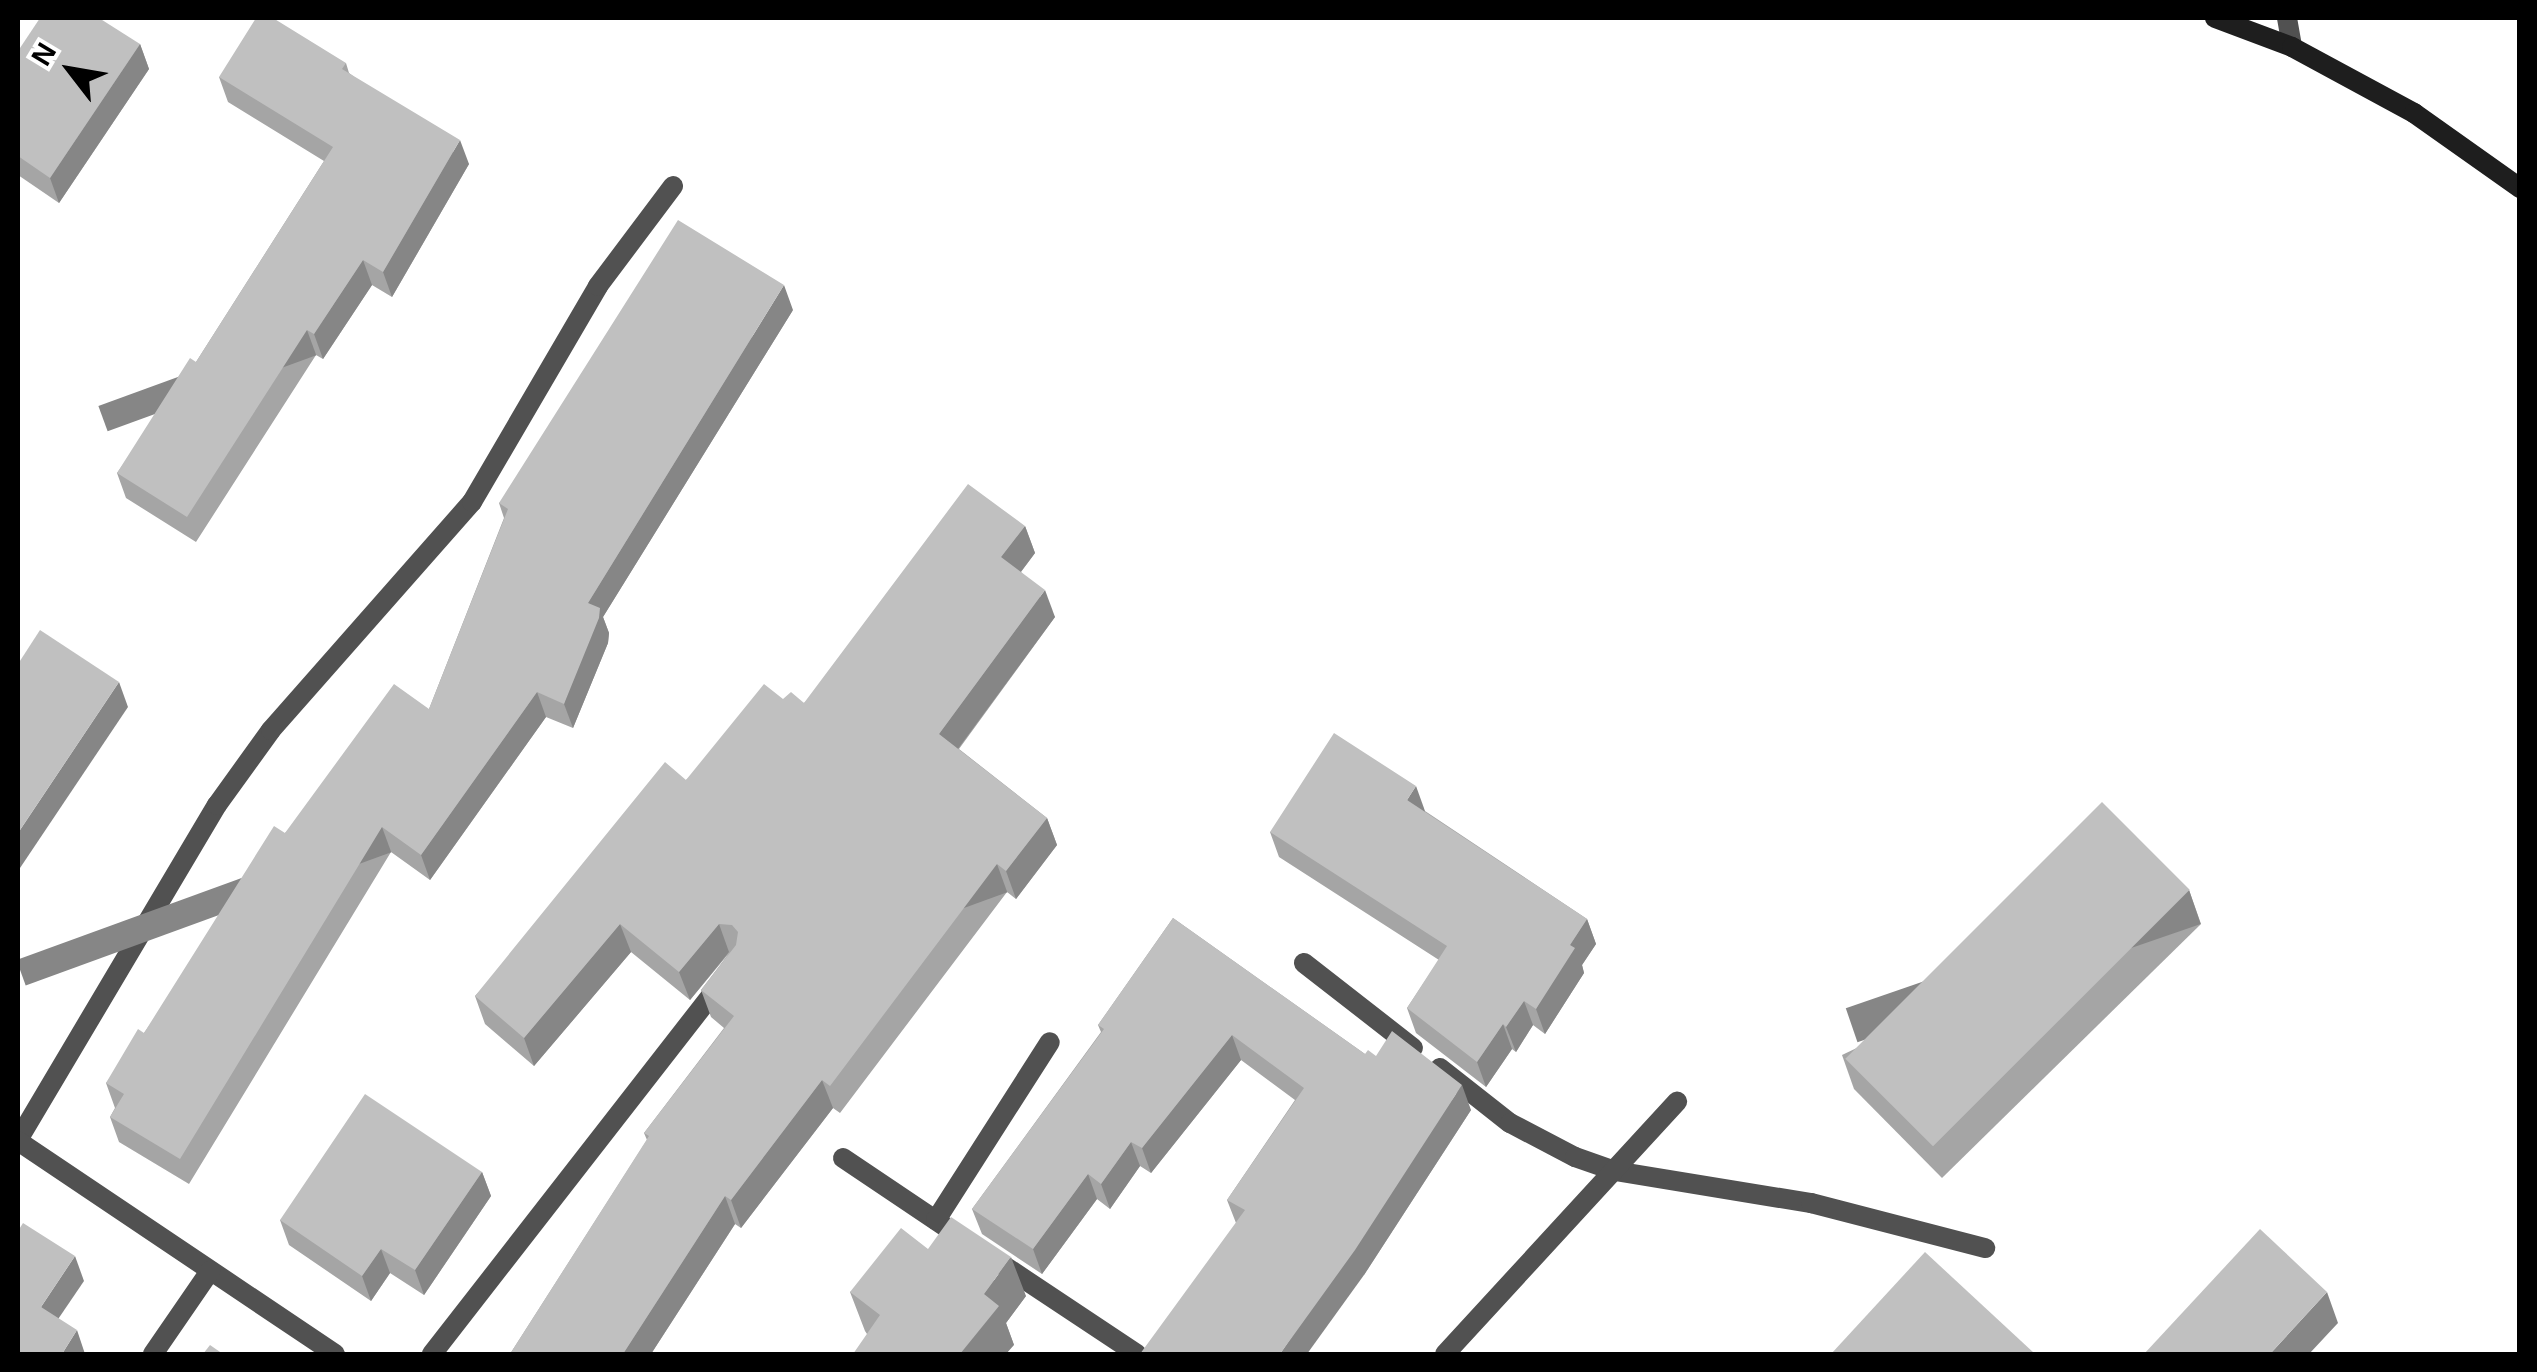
<!DOCTYPE html>
<html>
<head>
<meta charset="utf-8">
<style>
  body { margin:0 }
  #map { position:relative; width:2537px; height:1372px; overflow:hidden; background:#fff; font-family:Helvetica,sans-serif }
  div>[style] { position:absolute }
  .street>* { height:20px; margin:-10px; padding:0 10px; transform-origin:10px; border-radius:10px; background:#515151 }
  .secondary>* { height:20px; margin:-10px; padding:0 10px; transform-origin:10px; border-radius:10px; background:#1e1e1e }
  .wall>* { inset:0; background:#a5a5a5 }
  .shaded-wall>* { inset:0; background:#868686; transform-origin:0 0 }
  .building>* { inset:0; background:#c0c0c0; transform-origin:0 0 }
  span { translate:-50% -50%; white-space:nowrap; text-align:center; line-height:1.15; -webkit-text-stroke:8px #fff; paint-order:stroke }
  .frame { position:absolute; inset:0; border:20px solid #000; pointer-events:none }
  .north { position:absolute; left:20px; top:20px; width:100px; height:100px; -webkit-text-stroke:8px #fff; paint-order:stroke; rotate:301deg; font-size:28px; font-weight:700; line-height:40px; text-align:center; color:#000 }
  .north::after { content:''; display:block; margin:auto; width:35px; height:45px; background:#000; clip-path:polygon(50% 0,100% 100%,50% 72%,0 100%) }
</style>
</head>
<body>
<div id="map">
  <div class="street">
    <i style="left:2287px;top:18px;width:29px;rotate:80deg"></i>
    <i style="left:1304px;top:963px;width:138px;rotate:37.9deg"></i>
    <i style="left:1440px;top:1068px;width:89px;rotate:38.2deg"></i>
    <i style="left:1510px;top:1123px;width:73px;rotate:27.6deg"></i>
    <i style="left:1575px;top:1157px;width:42px;rotate:19.3deg"></i>
    <i style="left:1615px;top:1171px;width:199px;rotate:9.3deg"></i>
    <i style="left:1811px;top:1203px;width:180px;rotate:14.5deg"></i>
    <i style="left:18px;top:1140px;width:390px;rotate:-59.3deg"></i>
    <i style="left:217px;top:805px;width:92px;rotate:-54.2deg"></i>
    <i style="left:271px;top:730px;width:304px;rotate:-48.6deg"></i>
    <i style="left:472px;top:502px;width:250px;rotate:-59.7deg"></i>
    <i style="left:598px;top:286px;width:125px;rotate:-53.1deg"></i>
    <i style="left:18px;top:1141px;width:382px;rotate:33.9deg"></i>
    <i style="left:843px;top:1158px;width:147px;rotate:33.9deg"></i>
    <i style="left:936px;top:1220px;width:211px;rotate:-57.4deg"></i>
    <i style="left:997px;top:1261px;width:168px;rotate:33.6deg"></i>
    <i style="left:153px;top:1354px;width:101px;rotate:-55.5deg"></i>
    <i style="left:432px;top:1354px;width:472px;rotate:-52.1deg"></i>
    <i style="left:1445px;top:1354px;width:343px;rotate:-47.4deg"></i>
  </div>
  <div class="secondary">
    <i style="left:2215px;top:18px;width:82px;rotate:20.6deg"></i>
    <i style="left:2292px;top:47px;width:139px;rotate:28.4deg"></i>
    <i style="left:2414px;top:113px;width:130px;rotate:35.3deg"></i>
  </div>
  <div class="wall">
    <i style="clip-path:polygon(140px 44px,149px 69px,59px 203px,18px 175px,18px 51px)"></i>
    <i style="clip-path:polygon(346px 63px,349px 73px,469px 164px,392px 297px,372px 285px,323px 359px,316px 355px,196px 542px,126px 498px,117px 473px,196px 362px,324px 161px,228px 102px,219px 77px)"></i>
    <i style="clip-path:polygon(793px 310px,603px 617px,609px 633px,608px 643px,573px 728px,546px 717px,430px 880px,391px 852px,189px 1184px,119px 1142px,110px 1117px,115px 1108px,106px 1083px,144px 1033px,285px 833px,429px 709px,504px 518px,499px 503px)"></i>
    <i style="clip-path:polygon(1025px 526px,1035px 553px,1021px 572px,1055px 617px,959px 749px,1047px 818px,1057px 845px,1016px 899px,1007px 892px,840px 1113px,833px 1108px,741px 1228px,735px 1224px,651px 1354px,510px 1354px,647px 1140px,644px 1133px,724px 1028px,711px 1017px,701px 990px,730px 952px,690px 1000px,631px 952px,534px 1066px,485px 1024px,475px 996px,686px 780px,783px 699px,804px 703px)"></i>
    <i style="clip-path:polygon(1425px 811px,1587px 919px,1596px 944px,1582px 965px,1584px 973px,1545px 1034px,1533px 1025px,1516px 1052px,1512px 1049px,1486px 1087px,1416px 1033px,1407px 1008px,1439px 960px,1279px 857px,1270px 832px)"></i>
    <i style="clip-path:polygon(2189px 890px,2201px 924px,1942px 1178px,1854px 1089px,1842px 1055px)"></i>
    <i style="clip-path:polygon(1173px 918px,1365px 1054px,1471px 1110px,1364px 1275px,1236px 1223px,1227px 1200px,1295px 1100px,1241px 1060px,1151px 1173px,1140px 1166px,1110px 1209px,1097px 1199px,1042px 1274px,982px 1234px,972px 1209px,1101px 1032px,1098px 1025px)"></i>
    <i style="clip-path:polygon(482px 1172px,491px 1196px,424px 1295px,390px 1273px,371px 1301px,289px 1245px,280px 1220px)"></i>
    <i style="clip-path:polygon(928px 1249px,1026px 1296px,1006px 1323px,1014px 1345px,867px 1334px,865px 1331px,850px 1292px)"></i>
  </div>
  <div class="shaded-wall">
    <i style="clip-path:polygon(140px 44px,149px 69px,59px 203px,50px 178px)"></i>
    <i style="clip-path:polygon(460px 140px,469px 164px,392px 297px,383px 272px)"></i>
    <i style="clip-path:polygon(363px 260px,372px 285px,323px 359px,314px 334px)"></i>
    <i style="clip-path:polygon(784px 285px,793px 310px,603px 617px,609px 633px,608px 643px,573px 728px,564px 704px,588px 603px)"></i>
    <i style="left:307px;top:330px;width:27px;height:222px;rotate:70deg"></i>
    <i style="clip-path:polygon(1025px 526px,1035px 553px,1011px 585px,1001px 557px)"></i>
    <i style="clip-path:polygon(1045px 590px,1055px 617px,949px 761px,939px 734px)"></i>
    <i style="clip-path:polygon(119px 682px,128px 707px,18px 871px,18px 833px)"></i>
    <i style="clip-path:polygon(537px 692px,546px 717px,430px 880px,421px 855px)"></i>
    <i style="clip-path:polygon(1416px 786px,1425px 811px,1416px 825px,1407px 800px)"></i>
    <i style="clip-path:polygon(1047px 818px,1057px 845px,1016px 899px,1006px 871px)"></i>
    <i style="left:382px;top:827px;width:27px;height:389px;rotate:70deg"></i>
    <i style="left:997px;top:864px;width:30px;height:278px;rotate:70deg"></i>
    <i style="left:2189px;top:890px;width:36px;height:363px;rotate:71deg"></i>
    <i style="clip-path:polygon(1587px 919px,1596px 944px,1582px 965px,1584px 973px,1545px 1034px,1536px 1009px,1570px 945px)"></i>
    <i style="clip-path:polygon(620px 924px,631px 952px,534px 1066px,524px 1038px)"></i>
    <i style="clip-path:polygon(719px 924px,729px 952px,690px 1000px,679px 972px)"></i>
    <i style="clip-path:polygon(1524px 1001px,1533px 1025px,1516px 1052px,1506px 1027px)"></i>
    <i style="clip-path:polygon(1503px 1024px,1512px 1049px,1486px 1087px,1477px 1062px)"></i>
    <i style="clip-path:polygon(1232px 1035px,1241px 1060px,1151px 1173px,1142px 1148px)"></i>
    <i style="clip-path:polygon(822px 1080px,833px 1108px,741px 1228px,731px 1200px)"></i>
    <i style="clip-path:polygon(1462px 1085px,1471px 1110px,1364px 1275px,1307px 1354px,1280px 1354px)"></i>
    <i style="clip-path:polygon(1131px 1142px,1140px 1166px,1110px 1209px,1101px 1184px)"></i>
    <i style="clip-path:polygon(482px 1172px,491px 1196px,424px 1295px,415px 1270px)"></i>
    <i style="clip-path:polygon(1088px 1174px,1097px 1199px,1042px 1274px,1033px 1249px)"></i>
    <i style="clip-path:polygon(725px 1196px,735px 1224px,651px 1354px,623px 1354px)"></i>
    <i style="clip-path:polygon(381px 1249px,390px 1273px,371px 1301px,362px 1276px)"></i>
    <i style="clip-path:polygon(75px 1256px,84px 1281px,50px 1331px,41px 1307px)"></i>
    <i style="clip-path:polygon(1011px 1257px,1026px 1296px,1006px 1323px,1014px 1345px,1006px 1354px,960px 1354px,984px 1294px)"></i>
    <i style="clip-path:polygon(2327px 1292px,2338px 1323px,2309px 1354px,2270px 1354px)"></i>
    <i style="clip-path:polygon(77px 1330px,85px 1354px,62px 1354px)"></i>
  </div>
  <div class="building">
    <i style="clip-path:polygon(40px 18px,99px 18px,140px 44px,50px 178px,18px 156px,18px 51px)"></i>
    <i style="clip-path:polygon(256px 18px,273px 18px,346px 63px,342px 69px,460px 140px,383px 272px,363px 260px,314px 334px,307px 330px,187px 517px,117px 473px,190px 358px,196px 362px,333px 147px,219px 77px)"></i>
    <i style="clip-path:polygon(678px 220px,784px 285px,588px 603px,600px 608px,599px 618px,564px 704px,537px 692px,421px 855px,382px 827px,180px 1159px,110px 1117px,124px 1094px,106px 1083px,138px 1029px,144px 1033px,274px 826px,285px 833px,394px 684px,429px 709px,508px 509px,499px 503px)"></i>
    <i style="clip-path:polygon(968px 484px,1025px 526px,1001px 557px,1045px 590px,939px 734px,1047px 818px,1006px 871px,997px 864px,830px 1086px,822px 1080px,731px 1200px,725px 1196px,623px 1354px,510px 1354px,649px 1136px,644px 1133px,734px 1016px,701px 990px,736px 945px,738px 932px,732px 925px,719px 924px,679px 972px,620px 924px,524px 1038px,475px 996px,665px 762px,686px 780px,764px 684px,783px 699px,791px 692px,804px 703px)"></i>
    <i style="clip-path:polygon(40px 630px,119px 682px,18px 833px,18px 664px)"></i>
    <i style="clip-path:polygon(1334px 733px,1416px 786px,1407px 800px,1587px 919px,1570px 945px,1575px 948px,1536px 1009px,1524px 1001px,1506px 1027px,1503px 1024px,1477px 1062px,1407px 1008px,1447px 946px,1270px 832px)"></i>
    <i style="left:2102px;top:802px;width:124px;height:363px;rotate:45deg"></i>
    <i style="clip-path:polygon(1173px 918px,1365px 1054px,1368px 1050px,1376px 1056px,1392px 1031px,1462px 1085px,1355px 1250px,1280px 1354px,1140px 1354px,1245px 1210px,1227px 1200px,1304px 1088px,1232px 1035px,1142px 1148px,1131px 1142px,1101px 1184px,1088px 1174px,1033px 1249px,972px 1209px,1104px 1029px,1098px 1025px)"></i>
    <i style="clip-path:polygon(365px 1094px,482px 1172px,415px 1270px,381px 1249px,362px 1276px,280px 1220px)"></i>
    <i style="clip-path:polygon(951px 1217px,1011px 1257px,984px 1294px,999px 1306px,960px 1354px,853px 1354px,880px 1315px,850px 1292px,901px 1228px,928px 1249px)"></i>
    <i style="clip-path:polygon(23px 1223px,75px 1256px,41px 1307px,77px 1330px,62px 1354px,18px 1354px,18px 1231px)"></i>
    <i style="clip-path:polygon(2260px 1229px,2327px 1292px,2270px 1354px,2144px 1354px)"></i>
    <i style="clip-path:polygon(1925px 1252px,2035px 1354px,1831px 1354px)"></i>
    <i style="clip-path:polygon(210px 1345px,223px 1354px,203px 1354px)"></i>
  </div>
  <div class="frame"></div>
  <div class="north">N</div>
</div>
</body>
</html>
